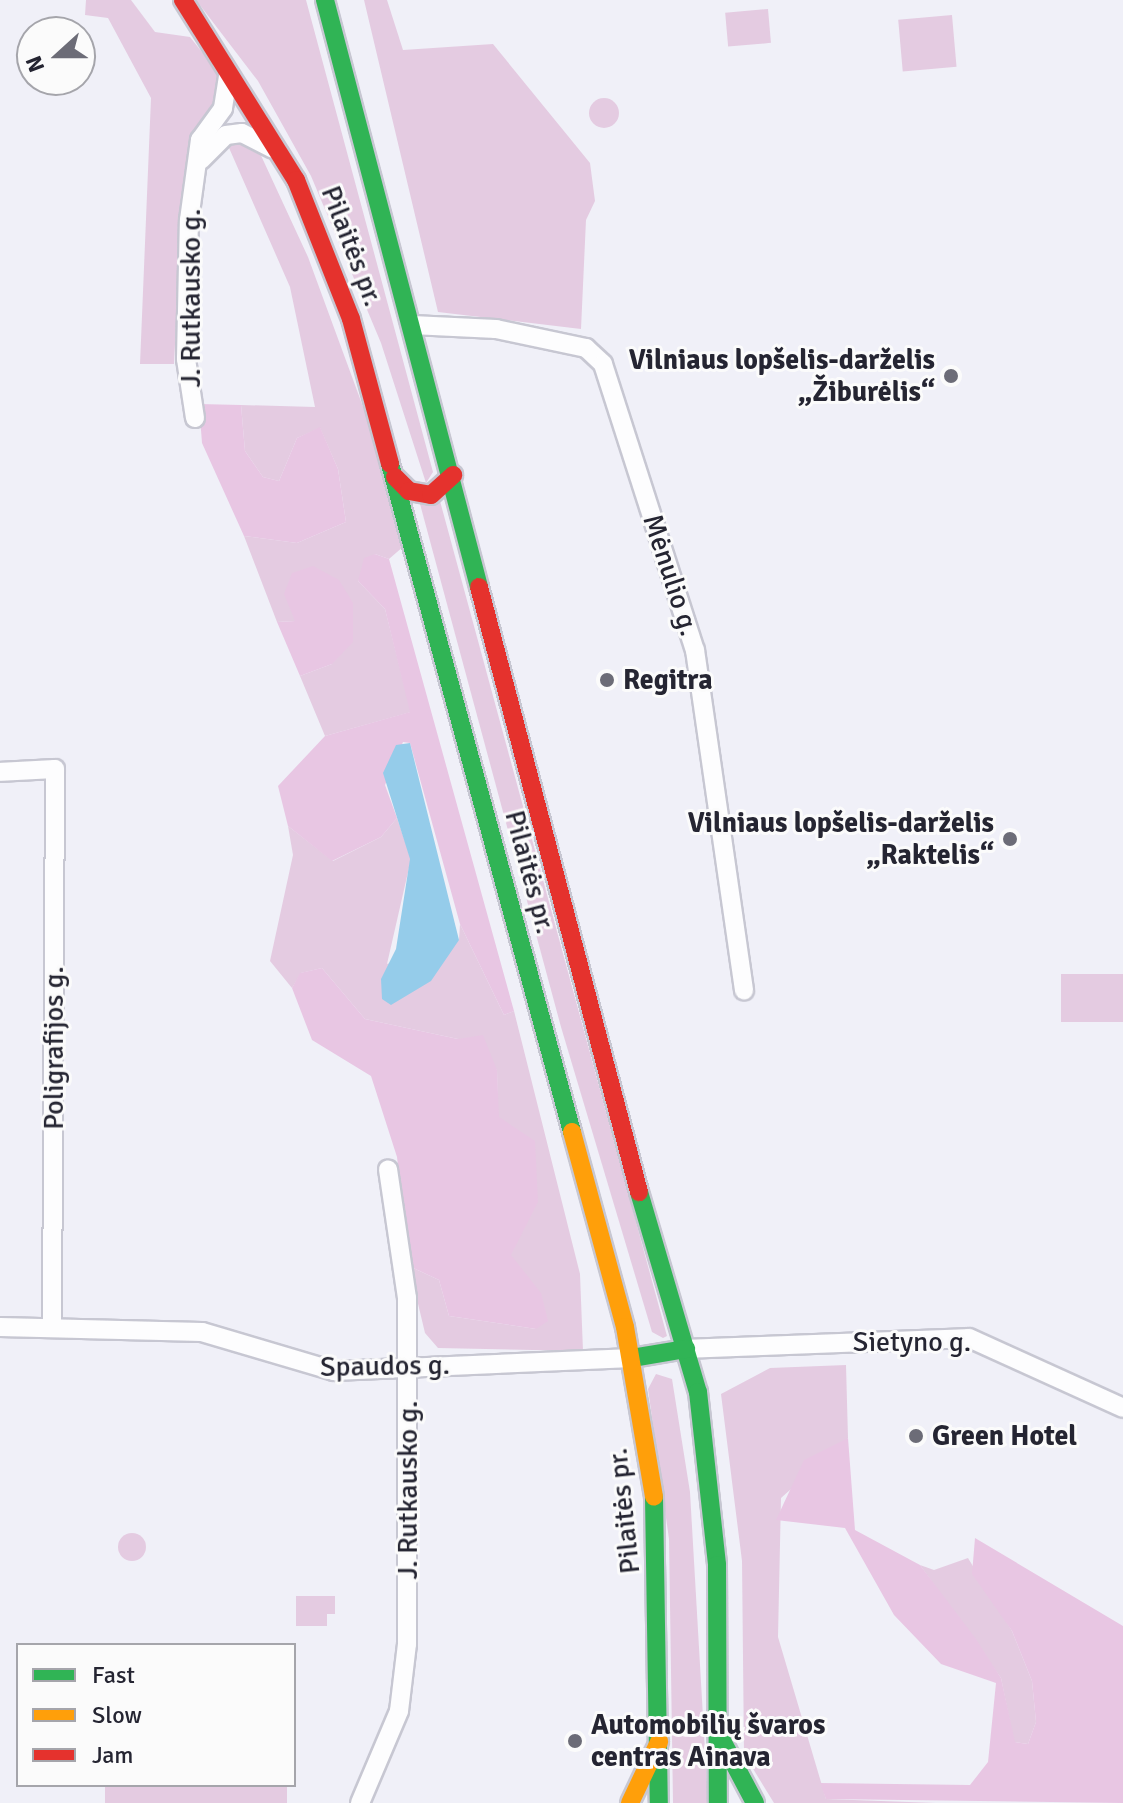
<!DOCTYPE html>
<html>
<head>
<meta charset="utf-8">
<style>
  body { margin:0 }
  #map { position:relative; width:1123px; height:1803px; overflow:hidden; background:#f0f0f8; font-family:Signika,sans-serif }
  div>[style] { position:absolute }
  .green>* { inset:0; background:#e4cbe1; transform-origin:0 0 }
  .round { border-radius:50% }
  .forest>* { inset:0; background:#e8c6e3 }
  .water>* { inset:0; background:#95ccea }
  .roads { filter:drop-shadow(2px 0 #c7c7d2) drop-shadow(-2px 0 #c7c7d2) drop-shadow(0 2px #c7c7d2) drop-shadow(0 -2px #c7c7d2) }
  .street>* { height:18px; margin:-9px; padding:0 9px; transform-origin:9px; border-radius:9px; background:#fdfdfe }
  .fast>* { height:18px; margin:-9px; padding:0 9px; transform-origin:9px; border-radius:9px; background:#30b455 }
  .slow>* { height:18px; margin:-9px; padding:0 9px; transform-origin:9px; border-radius:9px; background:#ff9f0a }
  .jam>* { height:18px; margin:-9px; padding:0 9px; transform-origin:9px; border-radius:9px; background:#e5322d }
  .dots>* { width:22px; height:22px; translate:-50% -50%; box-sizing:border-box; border:4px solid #fbfbfb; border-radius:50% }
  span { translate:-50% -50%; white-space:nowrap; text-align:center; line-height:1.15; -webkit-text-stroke:6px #fbfbfb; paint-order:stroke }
  .street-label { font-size:28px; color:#252532 }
  .poi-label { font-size:28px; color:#252532; font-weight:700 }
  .right { translate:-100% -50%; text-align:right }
  .left { translate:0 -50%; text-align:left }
  .legend { position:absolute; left:16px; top:1643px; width:280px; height:144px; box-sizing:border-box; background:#fbfbfb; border:2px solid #a5a5ab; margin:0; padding:10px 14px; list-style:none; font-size:24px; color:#252532 }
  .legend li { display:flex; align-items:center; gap:16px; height:40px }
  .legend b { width:40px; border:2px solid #a5a5ab }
  .north { position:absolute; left:16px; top:16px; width:80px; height:80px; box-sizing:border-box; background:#fbfbfb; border:2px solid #a5a5ab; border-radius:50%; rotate:249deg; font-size:22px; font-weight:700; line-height:32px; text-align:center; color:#252532 }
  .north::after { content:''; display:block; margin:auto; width:28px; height:36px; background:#6c6c77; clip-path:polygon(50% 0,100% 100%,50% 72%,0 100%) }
</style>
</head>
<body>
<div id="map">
  <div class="green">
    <i style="clip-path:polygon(86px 0,131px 0,155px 32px,190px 37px,221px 76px,215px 109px,195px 136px,183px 191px,174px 364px,140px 364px,151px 98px,108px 18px,85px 15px)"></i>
    <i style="clip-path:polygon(196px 0,306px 0,433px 472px,426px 483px,381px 343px,311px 176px,258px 81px)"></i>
    <i style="clip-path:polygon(364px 0,387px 0,403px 50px,493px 44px,590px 163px,595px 201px,586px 220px,581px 329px,438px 312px)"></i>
    <i style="left:768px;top:9px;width:34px;height:43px;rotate:85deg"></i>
    <i style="left:952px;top:15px;width:52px;height:54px;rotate:85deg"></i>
    <i class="round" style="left:589px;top:98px;width:30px;height:30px"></i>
    <i style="clip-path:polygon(233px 139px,258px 149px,308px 257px,373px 434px,404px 546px,389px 559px,375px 554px,358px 581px,385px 609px,411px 712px,325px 736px,300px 676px,332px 664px,296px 613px,295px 621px,277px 622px,244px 536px,297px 543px,346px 522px,338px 469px,320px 428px,297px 438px,279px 481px,263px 477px,245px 451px,241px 405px,315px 407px,290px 287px,226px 141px)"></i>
    <i style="clip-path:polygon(440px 501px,667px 1336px,663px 1338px,652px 1332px,561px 1027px,420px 504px)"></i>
    <i style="clip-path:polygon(397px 818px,411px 859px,387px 964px,459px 940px,460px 924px,504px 1015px,514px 1011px,580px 1274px,583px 1351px,438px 1348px,425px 1333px,409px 1266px,439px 1280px,449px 1316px,536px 1329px,501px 1267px,497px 1070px,458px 1039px,365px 1019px,322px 968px,301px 973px,292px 988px,270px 961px,293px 855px,288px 826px,333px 861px,381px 837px)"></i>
    <i style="left:1123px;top:974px;width:48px;height:62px;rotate:90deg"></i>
    <i style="clip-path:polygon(846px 1365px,848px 1438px,781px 1498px,778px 1637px,826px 1799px,936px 1803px,774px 1803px,744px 1754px,742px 1561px,721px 1394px,770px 1368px)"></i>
    <i style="clip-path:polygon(656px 1374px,672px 1379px,690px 1492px,708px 1803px,673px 1803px,669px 1539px,648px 1389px)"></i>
    <i class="round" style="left:118px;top:1533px;width:28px;height:28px"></i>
    <i style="clip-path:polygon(968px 1558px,1012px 1631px,1032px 1681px,1036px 1722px,1028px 1744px,1014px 1742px,1001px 1678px,920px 1565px,934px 1570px)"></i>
    <i style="clip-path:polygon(296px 1596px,335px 1596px,335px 1614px,327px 1614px,327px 1626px,296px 1626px)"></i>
    <i style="left:105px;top:1785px;width:182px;height:18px"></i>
  </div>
  <div class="forest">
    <i style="clip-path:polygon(199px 404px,241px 405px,245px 451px,263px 477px,279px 481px,297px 438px,320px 427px,338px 469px,346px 522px,297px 543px,244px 536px,202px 443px)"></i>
    <i style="clip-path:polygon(375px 554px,389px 559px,514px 1011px,504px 1015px,460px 924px,410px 743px,403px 742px,385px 785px,397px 818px,381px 837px,332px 861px,288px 826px,278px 786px,325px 736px,410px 712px,385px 609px,358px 581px,364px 558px)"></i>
    <i style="clip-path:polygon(313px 566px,339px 580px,353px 603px,353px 642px,332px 664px,300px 676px,277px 622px,295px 621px,284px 594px,292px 573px)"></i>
    <i style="clip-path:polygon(322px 968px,365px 1019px,458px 1039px,483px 1035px,497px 1070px,499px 1117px,535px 1141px,538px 1202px,511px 1255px,541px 1293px,548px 1321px,536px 1329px,449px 1316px,439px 1280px,409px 1266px,397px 1157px,371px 1076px,312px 1040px,292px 988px,300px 973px)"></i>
    <i style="clip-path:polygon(848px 1438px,855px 1530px,920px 1565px,976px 1639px,1001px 1678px,1015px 1742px,1028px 1744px,1036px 1722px,1032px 1681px,1012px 1631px,972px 1574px,975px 1538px,1123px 1626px,1123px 1803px,826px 1799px,820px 1783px,970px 1785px,988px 1762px,996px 1683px,941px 1664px,894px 1615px,845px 1528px,776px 1520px,804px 1460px)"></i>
  </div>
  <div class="water">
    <i style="clip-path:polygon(410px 743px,459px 940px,431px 981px,391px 1005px,382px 999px,381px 979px,396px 949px,410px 859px,383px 773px,396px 745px)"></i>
  </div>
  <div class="roads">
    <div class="street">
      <i style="left:201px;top:160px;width:35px;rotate:-45deg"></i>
      <i style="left:226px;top:135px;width:16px;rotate:-7deg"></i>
      <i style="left:242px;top:133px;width:34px;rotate:27deg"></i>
      <i style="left:412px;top:325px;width:84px;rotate:2.7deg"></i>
      <i style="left:496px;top:329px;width:92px;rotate:11.9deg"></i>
      <i style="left:586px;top:348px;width:23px;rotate:43deg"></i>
      <i style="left:603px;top:364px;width:300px;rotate:72.2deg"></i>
      <i style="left:695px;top:650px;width:344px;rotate:81.8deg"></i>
      <i style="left:195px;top:418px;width:60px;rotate:-98.7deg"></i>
      <i style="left:186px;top:359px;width:139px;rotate:-88.8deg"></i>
      <i style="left:189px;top:220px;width:81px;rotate:-82.2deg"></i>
      <i style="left:200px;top:140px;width:39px;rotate:-54deg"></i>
      <i style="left:223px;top:108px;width:33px;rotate:-81deg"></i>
      <i style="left:0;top:772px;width:55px;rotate:-3.1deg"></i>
      <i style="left:55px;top:769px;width:559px;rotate:90.31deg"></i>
      <i style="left:0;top:1327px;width:202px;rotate:1.4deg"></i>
      <i style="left:202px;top:1332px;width:138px;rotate:16.5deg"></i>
      <i style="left:334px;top:1371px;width:298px;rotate:-2.5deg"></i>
      <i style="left:686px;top:1349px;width:283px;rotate:-2.2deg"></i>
      <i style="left:969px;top:1338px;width:169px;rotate:24.4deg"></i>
      <i style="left:360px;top:1803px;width:100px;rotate:-67deg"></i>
      <i style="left:399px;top:1711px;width:67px;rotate:-83.2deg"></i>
      <i style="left:407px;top:1644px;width:346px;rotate:-90deg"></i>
      <i style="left:407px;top:1298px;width:130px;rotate:-98.4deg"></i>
    </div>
    <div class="fast">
      <i style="left:325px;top:0;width:607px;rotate:75.3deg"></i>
      <i style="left:390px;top:464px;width:692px;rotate:74.76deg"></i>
      <i style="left:639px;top:1192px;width:209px;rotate:73.6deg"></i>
      <i style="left:698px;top:1392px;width:174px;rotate:83.7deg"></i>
      <i style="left:717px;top:1565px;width:238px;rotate:89.8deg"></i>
      <i style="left:632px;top:1358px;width:55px;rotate:-9.5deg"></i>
      <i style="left:654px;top:1497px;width:306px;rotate:89.1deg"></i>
      <i style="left:719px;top:1735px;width:77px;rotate:62.1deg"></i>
    </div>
    <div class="slow">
      <i style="left:572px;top:1132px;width:202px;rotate:74.8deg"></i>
      <i style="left:625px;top:1327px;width:172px;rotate:80.3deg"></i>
      <i style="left:630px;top:1803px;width:68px;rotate:-64.6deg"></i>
    </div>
    <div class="jam">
      <i style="left:183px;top:0;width:213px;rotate:57.9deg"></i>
      <i style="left:296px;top:180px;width:149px;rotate:68.4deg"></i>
      <i style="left:351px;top:319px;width:150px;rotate:74.9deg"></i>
      <i style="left:395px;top:477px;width:20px;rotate:45deg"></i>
      <i style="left:409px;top:491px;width:22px;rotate:10deg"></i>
      <i style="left:431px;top:495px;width:30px;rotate:-42deg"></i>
      <i style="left:479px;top:587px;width:626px;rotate:75.19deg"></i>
    </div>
  </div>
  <div class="dots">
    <i style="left:951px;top:376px;background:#6c6c77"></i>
    <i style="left:607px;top:680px;background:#6c6c77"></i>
    <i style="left:1010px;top:839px;background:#6c6c77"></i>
    <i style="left:916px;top:1436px;background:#6c6c77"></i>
    <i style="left:575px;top:1741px;background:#6c6c77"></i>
  </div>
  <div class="street-label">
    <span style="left:352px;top:246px;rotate:69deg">Pilaitės pr.</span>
    <span style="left:191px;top:298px;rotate:-90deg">J. Rutkausko g.</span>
    <span style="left:671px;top:575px;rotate:72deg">Mėnulio g.</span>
    <span style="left:530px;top:872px;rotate:75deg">Pilaitės pr.</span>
    <span style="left:54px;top:1048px;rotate:-90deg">Poligrafijos g.</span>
    <span style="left:912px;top:1342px">Sietyno g.</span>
    <span style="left:385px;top:1366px;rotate:-1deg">Spaudos g.</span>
    <span style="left:408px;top:1490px;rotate:-90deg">J. Rutkausko g.</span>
    <span style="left:624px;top:1511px;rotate:-96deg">Pilaitės pr.</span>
  </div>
  <div class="poi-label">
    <span class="right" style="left:935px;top:376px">Vilniaus lopšelis-darželis<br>„Žiburėlis“</span>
    <span class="left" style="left:623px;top:680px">Regitra</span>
    <span class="right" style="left:994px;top:839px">Vilniaus lopšelis-darželis<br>„Raktelis“</span>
    <span class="left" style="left:932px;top:1436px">Green Hotel</span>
    <span class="left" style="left:591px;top:1741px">Automobilių švaros<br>centras Ainava</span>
  </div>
  <ul class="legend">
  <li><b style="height:10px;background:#30b455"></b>Fast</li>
  <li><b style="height:10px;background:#ff9f0a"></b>Slow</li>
  <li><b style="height:10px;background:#e5322d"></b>Jam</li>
  </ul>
  <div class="north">N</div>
</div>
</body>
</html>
